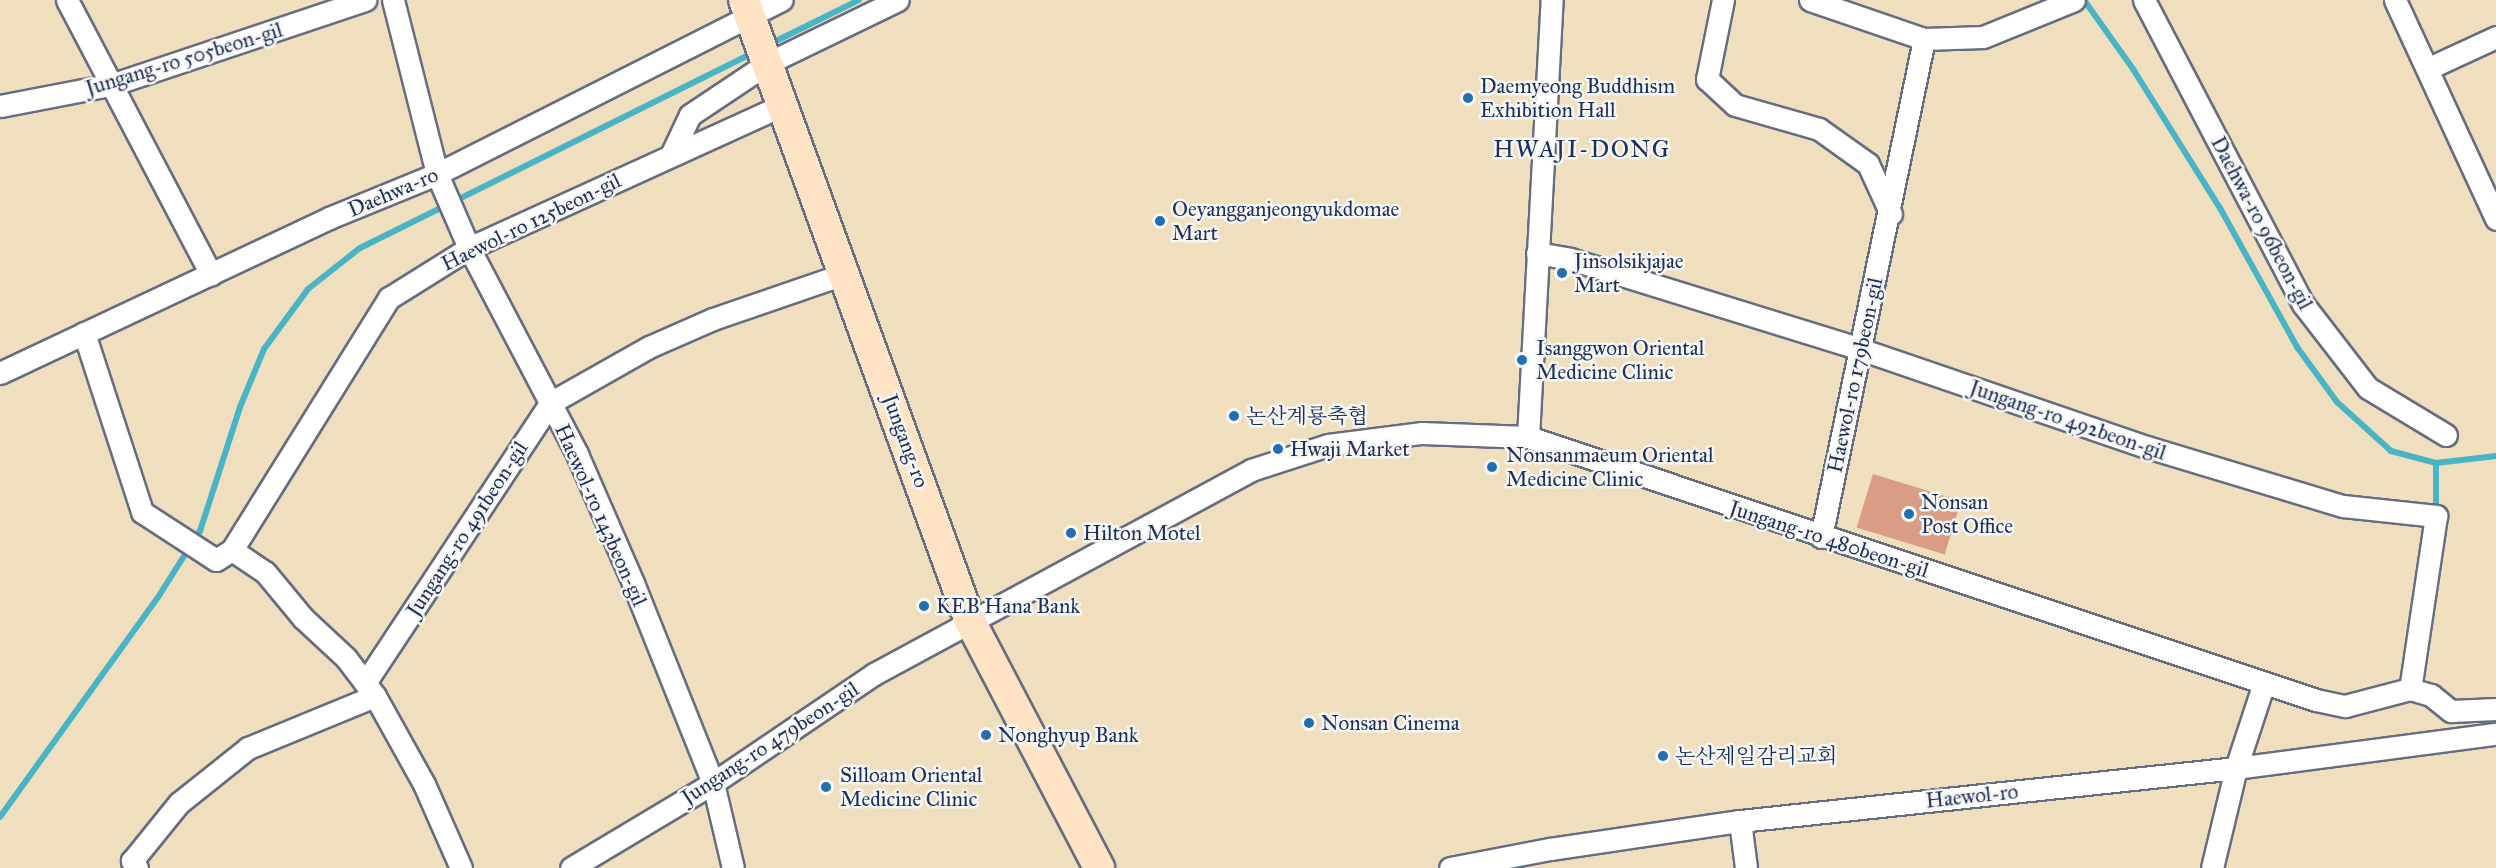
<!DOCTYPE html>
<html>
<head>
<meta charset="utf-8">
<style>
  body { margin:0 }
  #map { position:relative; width:2496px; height:868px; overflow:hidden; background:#f0dfbf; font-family:"IM FELL Great Primer","Noto Serif KR",serif }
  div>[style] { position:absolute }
  .stream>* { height:6px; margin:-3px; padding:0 3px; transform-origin:3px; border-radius:3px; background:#48b4c5 }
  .building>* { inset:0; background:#d99c85; transform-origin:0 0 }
  .roads { filter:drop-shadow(2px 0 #666d80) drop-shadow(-2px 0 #666d80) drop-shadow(0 2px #666d80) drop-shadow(0 -2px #666d80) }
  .minor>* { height:21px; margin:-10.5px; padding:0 10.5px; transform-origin:10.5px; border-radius:10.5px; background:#fff }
  .secondary>* { height:30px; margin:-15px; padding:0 15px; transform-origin:15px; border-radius:15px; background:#fee4c5 }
  .dots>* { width:16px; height:16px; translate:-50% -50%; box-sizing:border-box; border:3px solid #f6f6f2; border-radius:50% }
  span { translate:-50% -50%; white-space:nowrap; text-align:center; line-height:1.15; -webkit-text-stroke:5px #f6f6f2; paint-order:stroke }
  .street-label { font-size:21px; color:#1b2f5e }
  .poi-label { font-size:21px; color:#1b2f5e }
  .left { translate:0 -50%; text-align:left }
  .quarter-label { font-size:24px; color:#1b2f5e; letter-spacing:1.5px }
</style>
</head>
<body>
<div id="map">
  <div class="stream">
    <i style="left:2084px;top:0;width:85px;rotate:54.6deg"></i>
    <i style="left:2133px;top:69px;width:164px;rotate:58deg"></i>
    <i style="left:2220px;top:208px;width:159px;rotate:61deg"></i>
    <i style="left:2297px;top:347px;width:68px;rotate:54deg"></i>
    <i style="left:2337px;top:402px;width:73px;rotate:42.2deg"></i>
    <i style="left:2391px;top:451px;width:47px;rotate:14.9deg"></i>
    <i style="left:2436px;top:463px;width:60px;rotate:-6.7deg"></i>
    <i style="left:770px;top:44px;width:99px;rotate:-26.3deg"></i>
    <i style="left:2436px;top:463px;width:40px;rotate:90deg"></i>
    <i style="left:0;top:817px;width:274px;rotate:-54.3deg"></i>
    <i style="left:160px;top:594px;width:75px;rotate:-57.6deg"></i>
    <i style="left:200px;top:531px;width:130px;rotate:-72.1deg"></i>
    <i style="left:240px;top:407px;width:63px;rotate:-67.5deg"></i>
    <i style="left:264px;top:349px;width:74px;rotate:-53.7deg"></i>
    <i style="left:308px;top:289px;width:66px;rotate:-38.3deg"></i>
    <i style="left:360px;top:248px;width:439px;rotate:-26.4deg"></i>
  </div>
  <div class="building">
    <i style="left:1873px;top:474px;width:92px;height:56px;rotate:17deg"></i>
  </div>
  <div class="roads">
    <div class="minor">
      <i style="left:67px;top:0;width:310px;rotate:62.3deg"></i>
      <i style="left:393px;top:0;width:179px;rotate:75.8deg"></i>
      <i style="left:437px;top:174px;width:81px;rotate:66.6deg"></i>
      <i style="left:469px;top:248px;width:233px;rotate:62.3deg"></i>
      <i style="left:577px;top:454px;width:141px;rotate:66.5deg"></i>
      <i style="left:633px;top:583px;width:215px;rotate:68.2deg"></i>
      <i style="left:713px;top:783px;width:87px;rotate:76.8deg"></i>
      <i style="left:1723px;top:0;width:81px;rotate:101.4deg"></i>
      <i style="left:1707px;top:79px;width:38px;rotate:43deg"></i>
      <i style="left:1735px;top:105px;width:87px;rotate:15.9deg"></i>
      <i style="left:1819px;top:129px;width:60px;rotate:35.5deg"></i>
      <i style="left:1868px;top:164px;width:55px;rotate:65.3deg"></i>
      <i style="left:1810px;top:0;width:120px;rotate:18.9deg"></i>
      <i style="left:1924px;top:39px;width:59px;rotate:-1.9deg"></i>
      <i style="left:1983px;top:37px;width:98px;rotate:-22.1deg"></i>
      <i style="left:2144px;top:0;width:343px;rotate:62.4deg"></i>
      <i style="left:2303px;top:304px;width:106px;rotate:52.3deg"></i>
      <i style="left:2368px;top:388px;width:91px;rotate:31.1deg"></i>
      <i style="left:2395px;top:0;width:241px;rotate:65.2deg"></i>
      <i style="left:2429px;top:68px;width:74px;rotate:-24.8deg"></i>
      <i style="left:0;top:106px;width:116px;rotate:-10.9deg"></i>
      <i style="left:114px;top:84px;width:265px;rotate:-18.5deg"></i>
      <i style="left:672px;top:153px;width:42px;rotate:-64.7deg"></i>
      <i style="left:690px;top:115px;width:94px;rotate:-33.7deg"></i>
      <i style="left:768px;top:63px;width:144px;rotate:-25.9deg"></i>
      <i style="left:1537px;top:253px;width:34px;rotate:10deg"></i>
      <i style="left:1570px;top:259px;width:304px;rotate:17.2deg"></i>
      <i style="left:1860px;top:349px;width:303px;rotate:18.9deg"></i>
      <i style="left:2147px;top:447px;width:205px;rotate:16.8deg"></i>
      <i style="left:2343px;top:506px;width:94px;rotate:6.1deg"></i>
      <i style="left:2436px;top:516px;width:175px;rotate:98.5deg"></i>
      <i style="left:84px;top:333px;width:188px;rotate:72deg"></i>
      <i style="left:142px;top:512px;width:88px;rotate:33deg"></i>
      <i style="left:216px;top:560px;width:19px;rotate:-32deg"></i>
      <i style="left:232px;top:550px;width:40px;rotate:34deg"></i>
      <i style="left:265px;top:572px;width:60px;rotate:50.4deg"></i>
      <i style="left:303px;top:618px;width:59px;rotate:42.9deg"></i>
      <i style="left:346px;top:658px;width:48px;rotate:52.7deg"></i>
      <i style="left:375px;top:696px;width:101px;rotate:60.9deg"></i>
      <i style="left:424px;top:784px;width:92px;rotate:66.2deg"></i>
      <i style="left:0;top:373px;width:364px;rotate:-25.2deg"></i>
      <i style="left:329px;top:218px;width:117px;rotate:-22.2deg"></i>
      <i style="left:437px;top:174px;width:386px;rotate:-26.8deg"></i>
      <i style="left:1528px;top:437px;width:438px;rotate:-86.9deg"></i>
      <i style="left:1821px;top:537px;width:509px;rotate:-78.31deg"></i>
      <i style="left:232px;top:550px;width:297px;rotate:-58.1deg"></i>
      <i style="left:389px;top:298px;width:94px;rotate:-32deg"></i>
      <i style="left:469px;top:248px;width:345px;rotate:-24.5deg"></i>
      <i style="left:365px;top:683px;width:336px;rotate:-56.5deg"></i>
      <i style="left:550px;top:403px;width:114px;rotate:-29.5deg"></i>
      <i style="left:649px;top:347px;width:70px;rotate:-23.6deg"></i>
      <i style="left:713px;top:319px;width:139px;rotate:-19deg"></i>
      <i style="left:1740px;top:821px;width:47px;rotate:82.7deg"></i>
      <i style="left:137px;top:868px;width:9px;rotate:-126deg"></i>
      <i style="left:132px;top:861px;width:75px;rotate:-51deg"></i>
      <i style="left:179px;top:803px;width:88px;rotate:-38.6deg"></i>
      <i style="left:248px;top:748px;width:137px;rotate:-22.3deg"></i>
      <i style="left:571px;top:868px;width:165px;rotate:-30.9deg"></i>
      <i style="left:713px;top:783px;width:194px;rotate:-34.1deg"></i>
      <i style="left:874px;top:674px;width:429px;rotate:-28.4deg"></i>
      <i style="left:1251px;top:470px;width:81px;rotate:-18deg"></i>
      <i style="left:1328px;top:445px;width:95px;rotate:-7.3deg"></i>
      <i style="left:1422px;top:433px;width:106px;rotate:2.2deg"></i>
      <i style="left:1528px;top:437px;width:831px;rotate:18.46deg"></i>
      <i style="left:2316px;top:700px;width:30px;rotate:12deg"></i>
      <i style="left:2345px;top:706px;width:67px;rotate:-14.7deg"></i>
      <i style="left:2410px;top:689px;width:22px;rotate:16deg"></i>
      <i style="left:2431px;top:695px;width:26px;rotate:39deg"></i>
      <i style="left:2451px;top:711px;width:45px;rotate:-2.5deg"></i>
      <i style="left:1450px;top:868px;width:102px;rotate:-10.8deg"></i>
      <i style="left:1550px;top:849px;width:192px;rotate:-8.4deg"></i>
      <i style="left:1740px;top:821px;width:499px;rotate:-6.1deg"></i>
      <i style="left:2236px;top:768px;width:262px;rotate:-7.5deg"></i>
      <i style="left:2212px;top:868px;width:103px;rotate:-76.5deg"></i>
      <i style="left:2236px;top:768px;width:86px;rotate:-71.8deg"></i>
    </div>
    <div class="secondary">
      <i style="left:744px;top:0;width:659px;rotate:70.02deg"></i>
      <i style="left:969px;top:619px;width:281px;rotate:62.4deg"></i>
    </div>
  </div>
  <div class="dots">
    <i style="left:1468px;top:98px;background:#1f6fb2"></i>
    <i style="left:1160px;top:221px;background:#1f6fb2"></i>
    <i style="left:1562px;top:273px;background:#1f6fb2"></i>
    <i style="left:1522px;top:360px;background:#1f6fb2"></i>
    <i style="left:1234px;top:416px;background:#1f6fb2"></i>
    <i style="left:1278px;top:449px;background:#1f6fb2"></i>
    <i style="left:1492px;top:467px;background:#1f6fb2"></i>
    <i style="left:1909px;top:514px;background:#1f6fb2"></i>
    <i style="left:1071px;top:533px;background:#1f6fb2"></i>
    <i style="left:924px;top:606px;background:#1f6fb2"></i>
    <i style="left:1309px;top:723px;background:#1f6fb2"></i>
    <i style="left:986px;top:735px;background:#1f6fb2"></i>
    <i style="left:1663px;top:756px;background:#1f6fb2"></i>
    <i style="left:826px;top:787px;background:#1f6fb2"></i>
  </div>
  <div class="street-label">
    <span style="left:184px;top:59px;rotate:-17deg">Jungang-ro 505beon-gil</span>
    <span style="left:393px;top:192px;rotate:-23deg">Daehwa-ro</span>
    <span style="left:531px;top:222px;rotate:-26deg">Haewol-ro 125beon-gil</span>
    <span style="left:2262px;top:223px;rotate:62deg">Daehwa-ro 96beon-gil</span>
    <span style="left:1855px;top:375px;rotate:-78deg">Haewol-ro 179beon-gil</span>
    <span style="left:2068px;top:420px;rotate:19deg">Jungang-ro 492beon-gil</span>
    <span style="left:906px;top:441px;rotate:70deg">Jungang-ro</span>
    <span style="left:601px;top:515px;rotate:66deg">Haewol-ro 143beon-gil</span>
    <span style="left:467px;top:529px;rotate:-57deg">Jungang-ro 491beon-gil</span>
    <span style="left:1829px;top:539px;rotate:18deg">Jungang-ro 480beon-gil</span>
    <span style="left:770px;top:743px;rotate:-33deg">Jungang-ro 479beon-gil</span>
    <span style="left:1972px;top:796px;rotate:-6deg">Haewol-ro</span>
  </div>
  <div class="poi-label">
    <span class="left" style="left:1480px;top:98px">Daemyeong Buddhism<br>Exhibition Hall</span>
    <span class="left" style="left:1172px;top:221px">Oeyangganjeongyukdomae<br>Mart</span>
    <span class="left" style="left:1574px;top:273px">Jinsolsikjajae<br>Mart</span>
    <span class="left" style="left:1536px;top:360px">Isanggwon Oriental<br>Medicine Clinic</span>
    <span class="left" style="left:1246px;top:416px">논산계룡축협</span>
    <span class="left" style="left:1290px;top:449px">Hwaji Market</span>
    <span class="left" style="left:1506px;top:467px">Nonsanmaeum Oriental<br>Medicine Clinic</span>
    <span class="left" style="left:1921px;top:514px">Nonsan<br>Post Office</span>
    <span class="left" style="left:1083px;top:533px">Hilton Motel</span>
    <span class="left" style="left:936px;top:606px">KEB Hana Bank</span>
    <span class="left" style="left:1321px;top:723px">Nonsan Cinema</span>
    <span class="left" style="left:998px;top:735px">Nonghyup Bank</span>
    <span class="left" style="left:1675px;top:756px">논산제일감리교회</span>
    <span class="left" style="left:840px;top:787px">Silloam Oriental<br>Medicine Clinic</span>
  </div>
  <div class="quarter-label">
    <span style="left:1582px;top:150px">HWAJI-DONG</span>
  </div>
</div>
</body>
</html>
